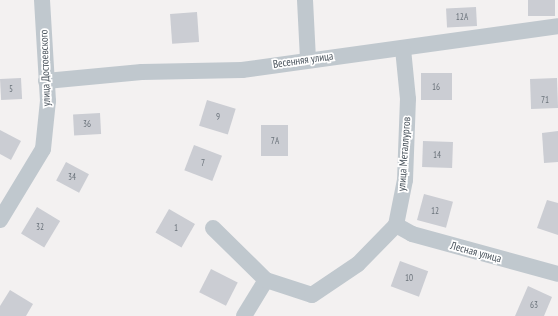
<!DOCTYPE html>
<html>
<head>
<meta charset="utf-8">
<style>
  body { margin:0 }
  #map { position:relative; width:558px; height:316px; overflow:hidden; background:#f3f1f1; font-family:"PT Sans Narrow",sans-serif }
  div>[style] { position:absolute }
  .building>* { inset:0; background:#cbcdd3; transform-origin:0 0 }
  .street>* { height:16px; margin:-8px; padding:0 8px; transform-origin:8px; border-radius:8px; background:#c0c8ce }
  span { translate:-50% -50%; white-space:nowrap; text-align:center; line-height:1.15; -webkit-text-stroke:3.5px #fff; paint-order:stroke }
  .number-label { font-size:9px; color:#6a727a }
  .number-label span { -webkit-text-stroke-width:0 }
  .street-label { font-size:11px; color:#4a545d }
</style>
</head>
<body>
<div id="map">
  <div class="building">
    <i style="left:528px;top:0;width:27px;height:16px"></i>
    <i style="left:476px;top:7px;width:19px;height:30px;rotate:87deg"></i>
    <i style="left:197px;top:12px;width:30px;height:27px;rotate:86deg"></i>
    <i style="left:452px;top:73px;width:27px;height:31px;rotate:90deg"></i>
    <i style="left:21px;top:78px;width:21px;height:21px;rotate:87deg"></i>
    <i style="left:557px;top:78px;width:30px;height:27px;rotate:88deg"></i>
    <i style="left:207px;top:100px;width:30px;height:27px;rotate:17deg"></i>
    <i style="left:100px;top:113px;width:21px;height:27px;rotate:87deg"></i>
    <i style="left:288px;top:125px;width:31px;height:27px;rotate:90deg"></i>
    <i style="clip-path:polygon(0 130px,21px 141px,11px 160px,0 154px)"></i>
    <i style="clip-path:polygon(558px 131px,558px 162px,544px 163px,542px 133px)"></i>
    <i style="left:423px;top:141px;width:30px;height:26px;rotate:2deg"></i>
    <i style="left:194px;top:145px;width:30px;height:27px;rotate:21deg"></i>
    <i style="left:66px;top:162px;width:26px;height:21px;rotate:28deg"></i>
    <i style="left:424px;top:194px;width:30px;height:27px;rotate:15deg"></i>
    <i style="clip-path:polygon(547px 200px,558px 203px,558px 235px,537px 228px)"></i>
    <i style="left:37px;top:207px;width:27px;height:31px;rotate:31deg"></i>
    <i style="left:169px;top:209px;width:30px;height:27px;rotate:30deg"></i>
    <i style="left:400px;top:261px;width:30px;height:27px;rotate:20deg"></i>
    <i style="left:211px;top:269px;width:30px;height:26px;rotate:27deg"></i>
    <i style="clip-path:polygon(528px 286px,552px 297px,544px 316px,515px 316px)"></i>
    <i style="clip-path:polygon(10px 290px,33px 304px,26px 316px,0 316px,0 306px)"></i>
  </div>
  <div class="street">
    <i style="left:305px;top:0;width:59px;rotate:87.1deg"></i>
    <i style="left:46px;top:81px;width:96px;rotate:-5.4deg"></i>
    <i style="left:142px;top:72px;width:100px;rotate:-1.1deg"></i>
    <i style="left:242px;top:70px;width:319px;rotate:-7.9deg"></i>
    <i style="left:0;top:220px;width:83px;rotate:-58.8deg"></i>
    <i style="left:43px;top:149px;width:48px;rotate:-84.1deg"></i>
    <i style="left:48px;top:101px;width:101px;rotate:-93.4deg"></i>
    <i style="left:396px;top:225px;width:18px;rotate:29deg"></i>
    <i style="left:412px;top:234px;width:151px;rotate:15.3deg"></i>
    <i style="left:213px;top:228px;width:74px;rotate:44.5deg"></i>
    <i style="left:244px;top:316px;width:42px;rotate:-58.6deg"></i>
    <i style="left:266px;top:280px;width:48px;rotate:18.1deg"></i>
    <i style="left:312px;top:295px;width:55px;rotate:-34deg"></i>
    <i style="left:358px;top:264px;width:54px;rotate:-45.7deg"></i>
    <i style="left:396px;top:225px;width:46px;rotate:-78.7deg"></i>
    <i style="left:405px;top:180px;width:81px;rotate:-87.9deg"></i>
    <i style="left:408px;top:99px;width:50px;rotate:-95.7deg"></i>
  </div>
  <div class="number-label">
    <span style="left:462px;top:17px">12А</span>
    <span style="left:436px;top:87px">16</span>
    <span style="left:11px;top:89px">5</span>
    <span style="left:545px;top:100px">71</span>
    <span style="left:218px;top:117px">9</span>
    <span style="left:87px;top:124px">36</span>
    <span style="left:275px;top:141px">7А</span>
    <span style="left:437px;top:155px">14</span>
    <span style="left:203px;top:163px">7</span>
    <span style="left:72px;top:177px">34</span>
    <span style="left:435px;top:211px">12</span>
    <span style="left:40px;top:227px">32</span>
    <span style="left:176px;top:228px">1</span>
    <span style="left:409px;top:278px">10</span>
    <span style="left:534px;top:305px">63</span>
  </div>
  <div class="street-label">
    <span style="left:303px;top:60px;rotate:-8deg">Весенняя улица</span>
    <span style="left:45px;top:68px;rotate:-92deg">улица Достоевского</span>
    <span style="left:404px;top:154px;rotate:-86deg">улица Металлургов</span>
    <span style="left:476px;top:252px;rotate:15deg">Лесная улица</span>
  </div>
</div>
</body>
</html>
